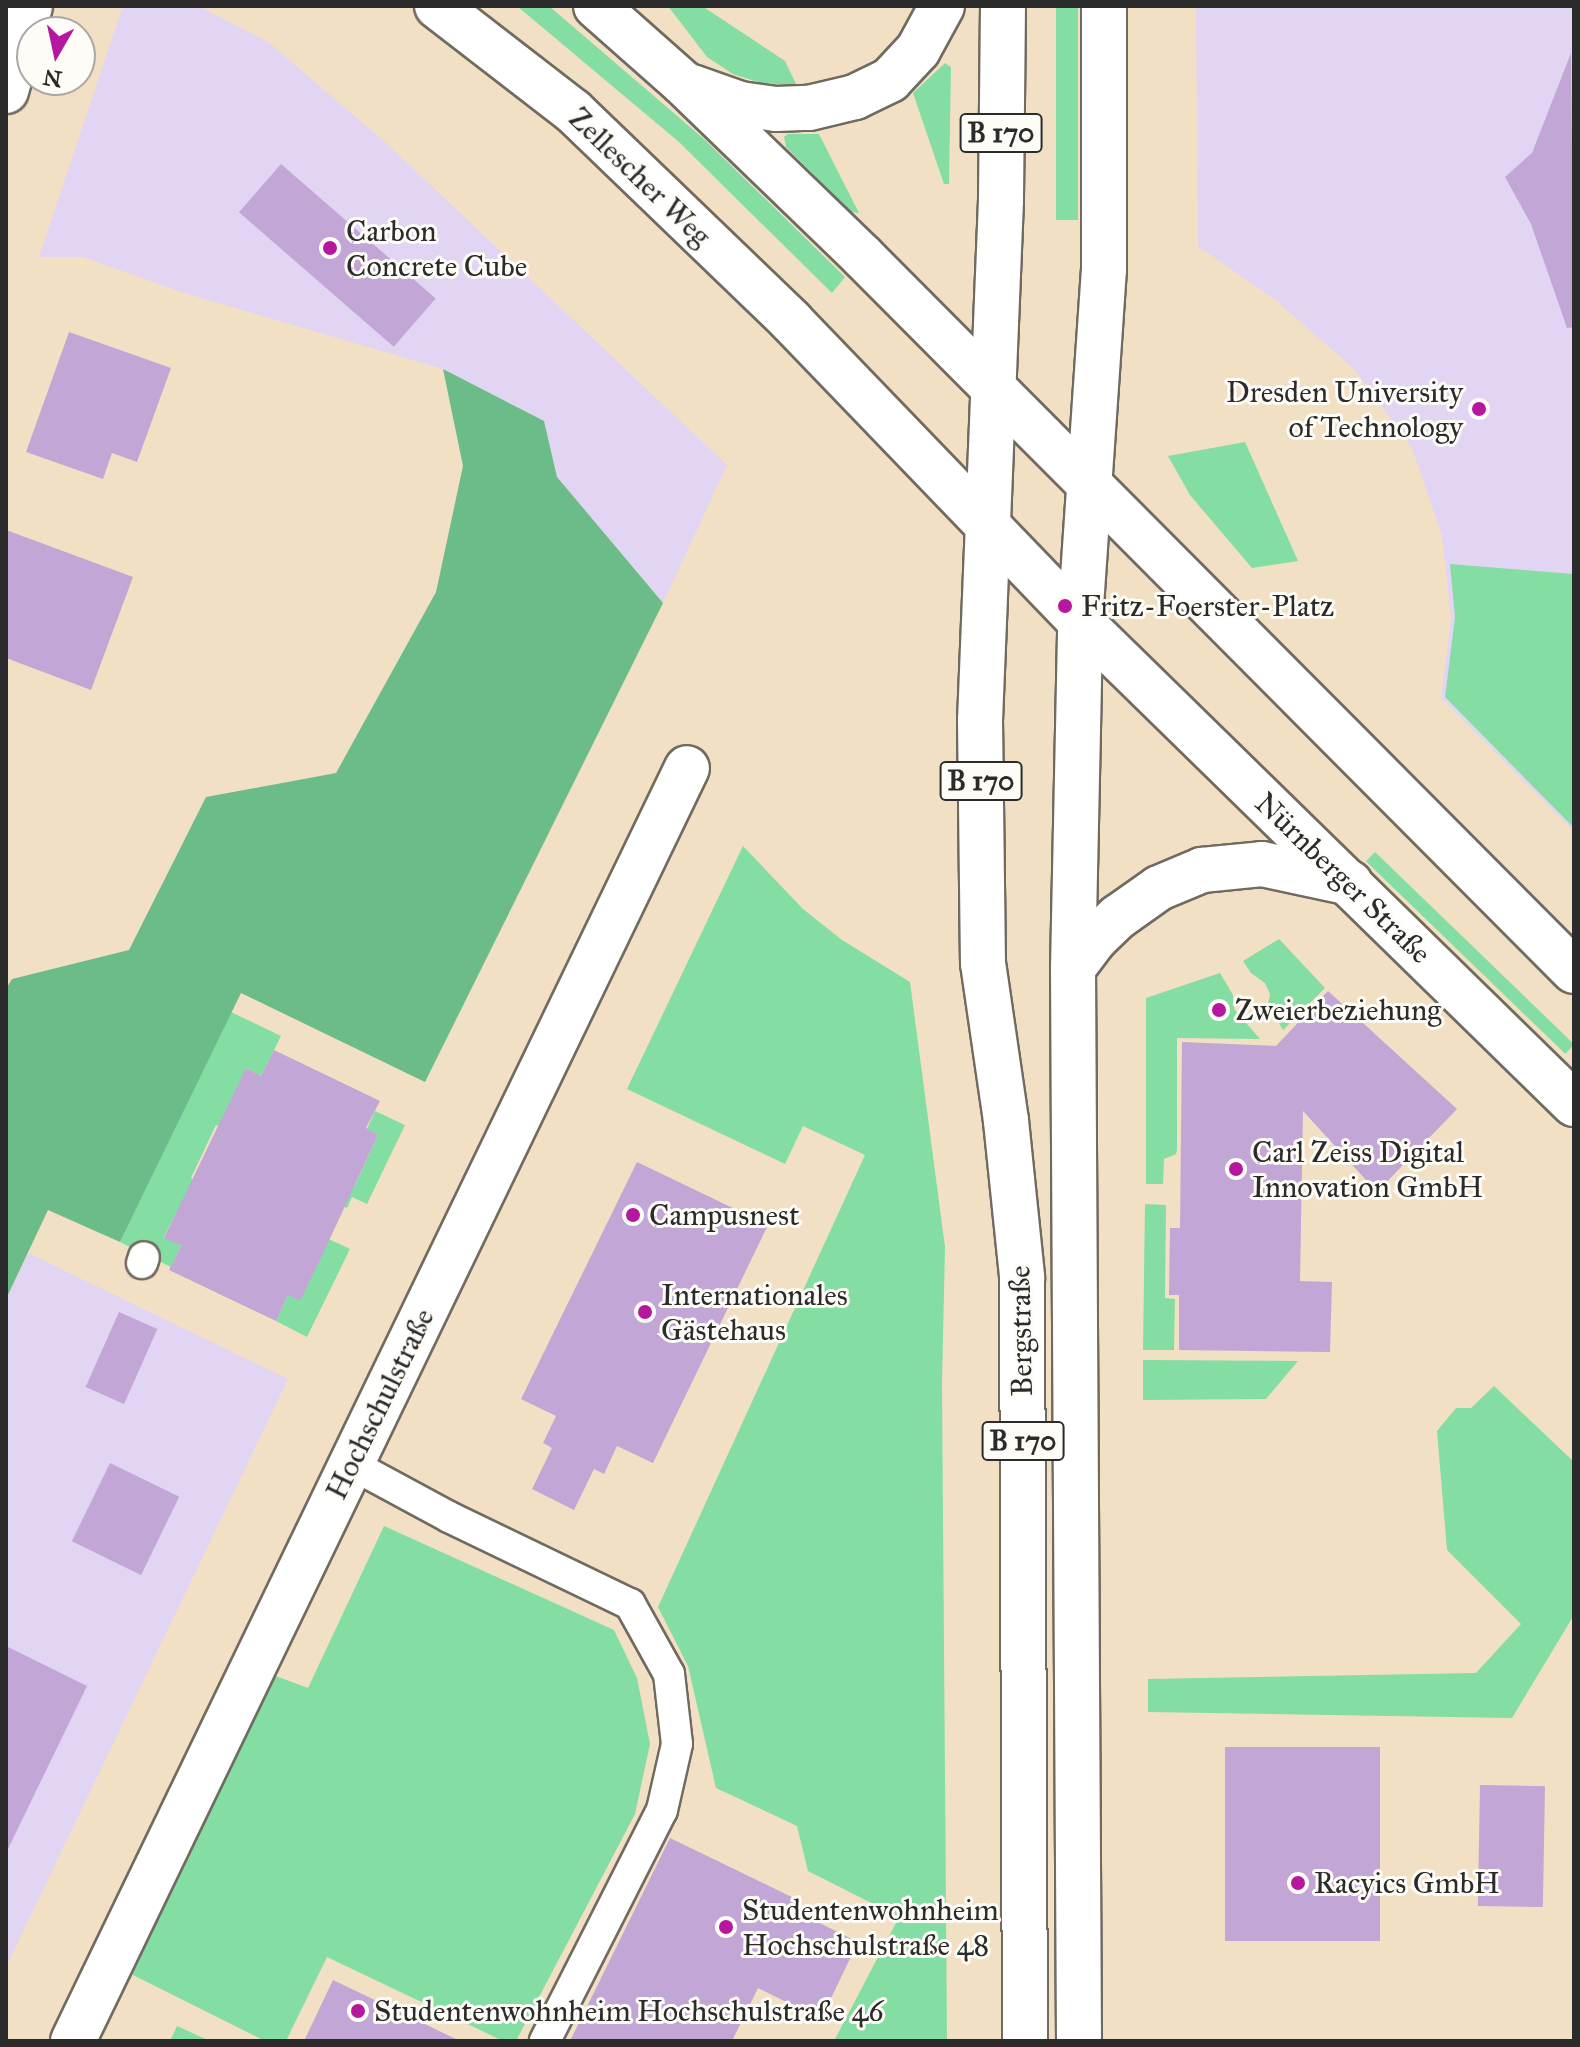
<!DOCTYPE html>
<html>
<head>
<meta charset="utf-8">
<style>
  body { margin:0 }
  #map { position:relative; width:1580px; height:2047px; overflow:hidden; background:#f1e0c3; font-family:"IM FELL Great Primer",serif }
  div>[style] { position:absolute }
  .built>* { inset:0; background:#e2d4f3 }
  .green>* { inset:0; background:#84dda2; transform-origin:0 0 }
  .forest>* { inset:0; background:#6bbc88 }
  .building>* { inset:0; background:#c2a6d6; transform-origin:0 0 }
  .roads { filter:drop-shadow(2px 0 #706a60) drop-shadow(-2px 0 #706a60) drop-shadow(0 2px #706a60) drop-shadow(0 -2px #706a60) }
  .service>* { height:30px; margin:-15px; padding:0 15px; transform-origin:15px; border-radius:15px; background:#fff }
  .minor>* { height:44px; margin:-22px; padding:0 22px; transform-origin:22px; border-radius:22px; background:#fff }
  .secondary>* { height:44px; margin:-22px; padding:0 22px; transform-origin:22px; border-radius:22px; background:#fff }
  .primary>* { height:44px; margin:-22px; padding:0 22px; transform-origin:22px; border-radius:22px; background:#fff }
  .dots>* { width:22px; height:22px; translate:-50% -50%; box-sizing:border-box; border:4px solid #fdfcf7; border-radius:50% }
  span { translate:-50% -50%; white-space:nowrap; text-align:center; line-height:1.15; -webkit-text-stroke:6px #fdfcf7; paint-order:stroke }
  .shield-label span { padding:2px 6px; background:#fdfcf7; border:2px solid; border-radius:6px; -webkit-text-stroke-width:0 }
  .shield-label { font-size:28px; color:#2b2b2b; font-weight:700 }
  .street-label { font-size:30px; color:#2b2b2b }
  .poi-label { font-size:30px; color:#2b2b2b }
  .left { translate:0 -50%; text-align:left }
  .right { translate:-100% -50%; text-align:right }
  .frame { position:absolute; inset:0; border:8px solid #2b2b2b; pointer-events:none }
  .north { position:absolute; left:16px; top:16px; width:80px; height:80px; box-sizing:border-box; background:#fdfcf7; border:2px solid #a9a8a5; border-radius:50%; rotate:189deg; font-size:22px; font-weight:700; line-height:32px; text-align:center; color:#2b2b2b }
  .north::after { content:''; display:block; margin:auto; width:28px; height:36px; background:#b5179e; clip-path:polygon(50% 0,100% 100%,50% 72%,0 100%) }
</style>
</head>
<body>
<div id="map">
  <div class="built">
    <i style="clip-path:polygon(123px 6px,198px 6px,268px 42px,386px 143px,727px 465px,663px 603px,557px 477px,544px 421px,443px 369px,181px 292px,83px 257px,39px 257px)"></i>
    <i style="clip-path:polygon(1196px 6px,1574px 6px,1574px 832px,1441px 698px,1451px 618px,1442px 536px,1412px 448px,1355px 370px,1278px 302px,1198px 246px)"></i>
    <i style="clip-path:polygon(28px 1253px,288px 1379px,6px 1967px,6px 1299px)"></i>
  </div>
  <div class="green">
    <i style="clip-path:polygon(517px 6px,549px 6px,704px 139px,845px 277px,832px 293px,679px 142px)"></i>
    <i style="clip-path:polygon(668px 6px,702px 6px,785px 61px,797px 86px,761px 83px,733px 74px,707px 57px)"></i>
    <i style="left:1056px;top:6px;width:22px;height:214px"></i>
    <i style="clip-path:polygon(945px 63px,951px 67px,949px 184px,944px 184px,913px 93px)"></i>
    <i style="clip-path:polygon(788px 134px,819px 134px,859px 213px,851px 212px,786px 147px,784px 137px)"></i>
    <i style="clip-path:polygon(1245px 442px,1298px 561px,1252px 568px,1190px 495px,1168px 456px)"></i>
    <i style="clip-path:polygon(1450px 564px,1574px 574px,1574px 828px,1445px 697px,1455px 617px)"></i>
    <i style="clip-path:polygon(743px 846px,803px 909px,842px 940px,910px 982px,945px 1247px,942px 1383px,947px 2041px,834px 2041px,899px 1917px,808px 1871px,797px 1826px,716px 1788px,688px 1666px,658px 1607px,865px 1155px,803px 1126px,785px 1164px,627px 1089px)"></i>
    <i style="left:1375px;top:852px;width:277px;height:13px;rotate:44deg"></i>
    <i style="clip-path:polygon(1279px 939px,1325px 988px,1283px 1030px,1268px 1005px,1270px 994px,1265px 983px,1251px 973px,1243px 961px)"></i>
    <i style="clip-path:polygon(1220px 973px,1233px 995px,1234px 1009px,1260px 1039px,1177px 1038px,1177px 1150px,1176px 1154px,1164px 1159px,1163px 1184px,1146px 1184px,1146px 998px)"></i>
    <i style="clip-path:polygon(231px 1012px,281px 1036px,261px 1076px,246px 1068px,232px 1132px,216px 1125px,191px 1178px,208px 1188px,193px 1218px,177px 1211px,164px 1237px,181px 1246px,171px 1267px,120px 1242px)"></i>
    <i style="clip-path:polygon(375px 1111px,405px 1125px,367px 1204px,352px 1197px,347px 1208px,334px 1201px,355px 1185px,378px 1135px,367px 1129px)"></i>
    <i style="clip-path:polygon(1145px 1204px,1166px 1205px,1165px 1298px,1175px 1299px,1174px 1350px,1143px 1350px)"></i>
    <i style="clip-path:polygon(318px 1234px,350px 1249px,307px 1337px,276px 1321px,288px 1295px,300px 1300px)"></i>
    <i style="clip-path:polygon(1143px 1360px,1298px 1361px,1266px 1399px,1143px 1400px)"></i>
    <i style="clip-path:polygon(1494px 1386px,1574px 1462px,1574px 1615px,1512px 1718px,1148px 1712px,1148px 1679px,1476px 1673px,1521px 1624px,1447px 1550px,1437px 1431px,1456px 1408px,1471px 1408px)"></i>
    <i style="clip-path:polygon(384px 1526px,614px 1630px,637px 1678px,650px 1744px,635px 1814px,516px 2041px,503px 2041px,327px 1957px,286px 2041px,265px 2041px,123px 1970px,265px 1672px,308px 1688px)"></i>
    <i style="clip-path:polygon(177px 2026px,210px 2041px,170px 2041px)"></i>
  </div>
  <div class="forest">
    <i style="clip-path:polygon(443px 369px,544px 421px,557px 477px,663px 603px,425px 1082px,241px 993px,120px 1242px,48px 1210px,6px 1299px,6px 989px,12px 979px,129px 950px,206px 797px,336px 773px,436px 592px,463px 466px)"></i>
  </div>
  <div class="building">
    <i style="clip-path:polygon(1571px 53px,1574px 327px,1567px 328px,1531px 224px,1505px 177px,1532px 153px)"></i>
    <i style="left:281px;top:164px;width:205px;height:64px;rotate:41deg"></i>
    <i style="clip-path:polygon(69px 332px,171px 368px,137px 462px,112px 453px,103px 479px,26px 452px)"></i>
    <i style="clip-path:polygon(6px 530px,133px 577px,91px 690px,6px 658px)"></i>
    <i style="clip-path:polygon(1328px 991px,1457px 1109px,1377px 1192px,1303px 1111px,1300px 1281px,1332px 1282px,1330px 1352px,1179px 1350px,1179px 1295px,1169px 1295px,1170px 1228px,1180px 1228px,1182px 1042px,1276px 1046px)"></i>
    <i style="clip-path:polygon(274px 1050px,380px 1101px,366px 1128px,378px 1135px,320px 1260px,300px 1301px,288px 1295px,276px 1321px,169px 1270px,181px 1246px,164px 1238px,246px 1068px,261px 1076px)"></i>
    <i style="clip-path:polygon(637px 1162px,768px 1225px,653px 1463px,617px 1446px,604px 1474px,594px 1469px,574px 1510px,532px 1489px,552px 1448px,543px 1443px,556px 1416px,521px 1399px)"></i>
    <i style="left:119px;top:1312px;width:42px;height:82px;rotate:24deg"></i>
    <i style="left:110px;top:1463px;width:77px;height:87px;rotate:26deg"></i>
    <i style="clip-path:polygon(6px 1646px,87px 1686px,6px 1853px)"></i>
    <i style="left:1380px;top:1747px;width:194px;height:155px;rotate:90deg"></i>
    <i style="left:1480px;top:1785px;width:65px;height:121px;rotate:1deg"></i>
    <i style="clip-path:polygon(670px 1838px,800px 1901px,795px 1911px,858px 1942px,821px 2019px,758px 1988px,732px 2041px,570px 2041px)"></i>
    <i style="clip-path:polygon(333px 1980px,460px 2041px,304px 2041px)"></i>
  </div>
  <div class="roads">
    <div class="service">
      <i style="left:142px;top:1263px;width:6px;rotate:-72deg"></i>
      <i style="left:351px;top:1464px;width:111px;rotate:28.4deg"></i>
      <i style="left:449px;top:1517px;width:201px;rotate:25.7deg"></i>
      <i style="left:630px;top:1604px;width:80px;rotate:60.9deg"></i>
      <i style="left:669px;top:1674px;width:70px;rotate:83.5deg"></i>
      <i style="left:677px;top:1744px;width:68px;rotate:102.8deg"></i>
      <i style="left:662px;top:1810px;width:259px;rotate:116.9deg"></i>
    </div>
    <div class="minor">
      <i style="left:6px;top:91px;width:88px;rotate:-74.2deg"></i>
      <i style="left:73px;top:2041px;width:1413px;rotate:-64.25deg"></i>
    </div>
    <div class="secondary">
      <i style="left:437px;top:6px;width:172px;rotate:37.7deg"></i>
      <i style="left:573px;top:111px;width:303px;rotate:43.9deg"></i>
      <i style="left:791px;top:321px;width:417px;rotate:46.1deg"></i>
      <i style="left:1080px;top:621px;width:691px;rotate:44.35deg"></i>
      <i style="left:596px;top:6px;width:116px;rotate:41.5deg"></i>
      <i style="left:683px;top:83px;width:249px;rotate:44deg"></i>
      <i style="left:862px;top:256px;width:1009px;rotate:45.12deg"></i>
      <i style="left:692px;top:87px;width:51px;rotate:19.5deg"></i>
      <i style="left:740px;top:104px;width:36px;rotate:8deg"></i>
      <i style="left:776px;top:109px;width:33px;rotate:-2deg"></i>
      <i style="left:809px;top:108px;width:47px;rotate:-13.4deg"></i>
      <i style="left:855px;top:97px;width:39px;rotate:-26deg"></i>
      <i style="left:890px;top:80px;width:41px;rotate:-47deg"></i>
      <i style="left:918px;top:50px;width:50px;rotate:-61.4deg"></i>
      <i style="left:1073px;top:968px;width:36px;rotate:-53deg"></i>
      <i style="left:1095px;top:939px;width:32px;rotate:-44deg"></i>
      <i style="left:1118px;top:917px;width:50px;rotate:-35.3deg"></i>
      <i style="left:1159px;top:888px;width:47px;rotate:-22.7deg"></i>
      <i style="left:1202px;top:870px;width:60px;rotate:-5.7deg"></i>
      <i style="left:1262px;top:864px;width:90px;rotate:12.2deg"></i>
    </div>
    <div class="primary">
      <i style="left:1003px;top:6px;width:194px;rotate:90.6deg"></i>
      <i style="left:1001px;top:200px;width:520px;rotate:92.31deg"></i>
      <i style="left:980px;top:720px;width:243px;rotate:89.3deg"></i>
      <i style="left:983px;top:963px;width:160px;rotate:81.7deg"></i>
      <i style="left:1006px;top:1121px;width:157px;rotate:84.1deg"></i>
      <i style="left:1022px;top:1277px;width:764px;rotate:89.78deg"></i>
      <i style="left:1079px;top:2041px;width:1073px;rotate:-90.32deg"></i>
      <i style="left:1073px;top:968px;width:347px;rotate:-88.8deg"></i>
      <i style="left:1080px;top:621px;width:352px;rotate:-86.1deg"></i>
      <i style="left:1104px;top:270px;width:264px;rotate:-90deg"></i>
    </div>
  </div>
  <div class="dots">
    <i style="left:330px;top:248px;background:#b5179e"></i>
    <i style="left:1479px;top:409px;background:#b5179e"></i>
    <i style="left:1065px;top:606px;background:#b5179e"></i>
    <i style="left:1219px;top:1010px;background:#b5179e"></i>
    <i style="left:1236px;top:1169px;background:#b5179e"></i>
    <i style="left:633px;top:1215px;background:#b5179e"></i>
    <i style="left:645px;top:1312px;background:#b5179e"></i>
    <i style="left:1298px;top:1883px;background:#b5179e"></i>
    <i style="left:726px;top:1927px;background:#b5179e"></i>
    <i style="left:358px;top:2011px;background:#b5179e"></i>
  </div>
  <div class="shield-label">
    <span style="left:1001px;top:133px">B 170</span>
    <span style="left:981px;top:781px">B 170</span>
    <span style="left:1023px;top:1441px">B 170</span>
  </div>
  <div class="street-label">
    <span style="left:640px;top:177px;rotate:44deg">Zellescher Weg</span>
    <span style="left:1343px;top:878px;rotate:44deg">Nürnberger Straße</span>
    <span style="left:1021px;top:1331px;rotate:-91deg">Bergstraße</span>
    <span style="left:380px;top:1404px;rotate:-64deg">Hochschulstraße</span>
  </div>
  <div class="poi-label">
    <span class="left" style="left:346px;top:248px">Carbon<br>Concrete Cube</span>
    <span class="right" style="left:1463px;top:409px">Dresden University<br>of Technology</span>
    <span class="left" style="left:1081px;top:606px">Fritz-Foerster-Platz</span>
    <span class="left" style="left:1235px;top:1010px">Zweierbeziehung</span>
    <span class="left" style="left:1252px;top:1169px">Carl Zeiss Digital<br>Innovation GmbH</span>
    <span class="left" style="left:649px;top:1215px">Campusnest</span>
    <span class="left" style="left:661px;top:1312px">Internationales<br>Gästehaus</span>
    <span class="left" style="left:1314px;top:1883px">Racyics GmbH</span>
    <span class="left" style="left:742px;top:1927px">Studentenwohnheim<br>Hochschulstraße 48</span>
    <span class="left" style="left:374px;top:2011px">Studentenwohnheim Hochschulstraße 46</span>
  </div>
  <div class="frame"></div>
  <div class="north">N</div>
</div>
</body>
</html>
